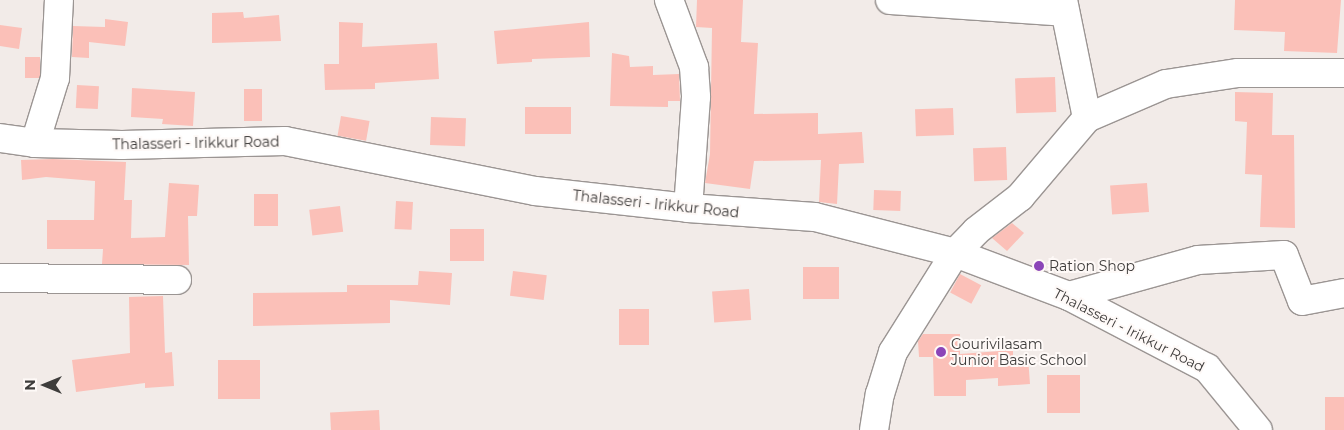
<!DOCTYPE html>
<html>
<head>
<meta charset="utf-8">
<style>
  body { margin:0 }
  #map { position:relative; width:1344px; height:430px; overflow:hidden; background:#f2ebe8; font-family:Montserrat,sans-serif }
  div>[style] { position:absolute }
  .building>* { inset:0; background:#fbc0b8; transform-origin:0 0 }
  .roads { filter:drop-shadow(1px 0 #9b9593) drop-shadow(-1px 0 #9b9593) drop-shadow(0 1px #9b9593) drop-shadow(0 -1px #9b9593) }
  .minor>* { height:28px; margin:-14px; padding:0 14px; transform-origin:14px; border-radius:14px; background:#fff }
  .major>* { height:28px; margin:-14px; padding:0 14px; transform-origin:14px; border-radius:14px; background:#fff }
  .dots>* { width:14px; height:14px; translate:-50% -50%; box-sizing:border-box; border:2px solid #fef9f7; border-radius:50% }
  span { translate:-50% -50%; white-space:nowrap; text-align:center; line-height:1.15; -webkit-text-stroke:4px #fef9f7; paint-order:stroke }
  .street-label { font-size:14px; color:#3e3c3b }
  .poi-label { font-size:14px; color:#3e3c3b }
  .left { translate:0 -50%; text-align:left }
  .north { position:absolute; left:20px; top:360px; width:50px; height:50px; -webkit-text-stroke:4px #fef9f7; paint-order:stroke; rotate:270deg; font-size:14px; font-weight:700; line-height:20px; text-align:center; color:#3e3c3b }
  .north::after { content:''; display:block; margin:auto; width:18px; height:22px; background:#3e3c3b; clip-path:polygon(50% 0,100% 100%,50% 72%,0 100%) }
</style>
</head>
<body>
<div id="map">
  <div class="building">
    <i style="clip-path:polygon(697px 0,743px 0,741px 42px,758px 43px,754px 114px,818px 113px,818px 134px,862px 132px,864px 163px,839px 164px,837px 204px,819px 202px,821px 160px,754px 161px,750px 189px,705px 183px,710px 154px,712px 28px,696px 27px)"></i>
    <i style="clip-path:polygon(1235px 0,1341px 0,1337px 53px,1284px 51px,1285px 32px,1234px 30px)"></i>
    <i style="clip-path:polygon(243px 12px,244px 18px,279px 15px,281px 41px,212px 43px,212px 13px)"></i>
    <i style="clip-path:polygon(105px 19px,128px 22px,125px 46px,89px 42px,89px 58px,72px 57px,73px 26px,105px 27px)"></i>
    <i style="clip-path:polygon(339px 22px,363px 23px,362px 47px,437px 43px,439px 79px,375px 83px,375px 89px,325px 90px,324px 64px,339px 64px)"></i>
    <i style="clip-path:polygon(589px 22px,590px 57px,532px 59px,532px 62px,497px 64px,494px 31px)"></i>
    <i style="clip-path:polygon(0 25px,22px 28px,19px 49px,0 46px)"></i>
    <i style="clip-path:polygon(612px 53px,629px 56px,630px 67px,653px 66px,653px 75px,679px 74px,680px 101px,668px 101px,668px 107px,610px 106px)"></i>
    <i style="left:25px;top:57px;width:15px;height:21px"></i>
    <i style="left:1055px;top:77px;width:35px;height:40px;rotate:88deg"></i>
    <i style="left:77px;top:85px;width:22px;height:23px;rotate:3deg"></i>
    <i style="clip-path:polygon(132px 88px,195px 92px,193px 126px,162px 124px,163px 119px,131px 117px)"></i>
    <i style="left:244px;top:89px;width:18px;height:32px"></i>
    <i style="clip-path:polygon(1235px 92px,1273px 93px,1272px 135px,1294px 135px,1295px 228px,1260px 227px,1262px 175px,1245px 174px,1247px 122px,1235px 121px)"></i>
    <i style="left:525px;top:107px;width:46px;height:27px"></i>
    <i style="left:953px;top:108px;width:27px;height:38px;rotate:88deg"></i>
    <i style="left:341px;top:116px;width:29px;height:20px;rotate:10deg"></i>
    <i style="left:431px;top:117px;width:35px;height:28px;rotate:2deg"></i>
    <i style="left:1006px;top:147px;width:33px;height:33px;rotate:88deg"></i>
    <i style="clip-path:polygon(53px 159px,126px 162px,124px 200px,132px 200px,131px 238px,165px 237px,169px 183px,199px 185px,197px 216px,188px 216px,189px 265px,102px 264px,103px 249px,47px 249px,47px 220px,94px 220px,95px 181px,46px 177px,22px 180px,21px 160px)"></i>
    <i style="left:1147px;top:183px;width:29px;height:37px;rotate:86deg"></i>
    <i style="left:874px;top:190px;width:27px;height:20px;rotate:2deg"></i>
    <i style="left:254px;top:194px;width:24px;height:32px"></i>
    <i style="left:396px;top:201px;width:17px;height:28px;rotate:3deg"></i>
    <i style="left:340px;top:206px;width:26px;height:31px;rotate:83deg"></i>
    <i style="clip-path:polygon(1012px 223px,1024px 233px,1007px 251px,992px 238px)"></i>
    <i style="left:450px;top:229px;width:34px;height:32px"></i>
    <i style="left:839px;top:267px;width:32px;height:36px;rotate:90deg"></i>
    <i style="clip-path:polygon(419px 271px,452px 273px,450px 305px,390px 300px,390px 323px,253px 326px,253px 293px,347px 292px,347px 285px,418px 285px)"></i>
    <i style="left:513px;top:271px;width:34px;height:25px;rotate:7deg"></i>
    <i style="left:960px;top:274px;width:24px;height:21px;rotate:28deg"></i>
    <i style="left:749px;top:289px;width:31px;height:37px;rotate:86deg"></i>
    <i style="clip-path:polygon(163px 296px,165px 353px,172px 352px,174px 386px,145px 388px,145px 383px,76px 392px,72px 360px,130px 353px,129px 297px)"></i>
    <i style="left:619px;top:309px;width:30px;height:36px"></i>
    <i style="clip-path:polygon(923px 334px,960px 334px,960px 354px,1013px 350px,1013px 358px,1028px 357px,1030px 384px,998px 386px,998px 378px,966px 380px,966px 396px,934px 396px,933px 357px,919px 357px,918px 341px)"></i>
    <i style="left:218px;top:360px;width:42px;height:39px"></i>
    <i style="left:1047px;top:375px;width:33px;height:38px"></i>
    <i style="left:1344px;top:397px;width:33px;height:19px;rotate:90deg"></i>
    <i style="left:379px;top:410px;width:20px;height:49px;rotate:87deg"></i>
  </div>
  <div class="roads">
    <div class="minor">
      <i style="left:669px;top:0;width:72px;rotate:69.5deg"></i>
      <i style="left:694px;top:67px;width:30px;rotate:86deg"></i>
      <i style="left:696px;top:97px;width:111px;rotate:94.1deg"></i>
      <i style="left:890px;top:0;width:175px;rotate:3.9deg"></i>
      <i style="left:1087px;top:118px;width:86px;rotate:-23.3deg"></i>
      <i style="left:1166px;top:84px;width:73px;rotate:-8.7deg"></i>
      <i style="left:1238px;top:73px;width:106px"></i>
      <i style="left:35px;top:143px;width:68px;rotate:-72.9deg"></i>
      <i style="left:55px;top:78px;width:78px;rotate:-87.1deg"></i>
      <i style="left:0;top:278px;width:177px;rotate:0.6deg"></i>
      <i style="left:1069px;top:296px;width:134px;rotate:-15.6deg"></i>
      <i style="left:1198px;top:260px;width:86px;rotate:-3.3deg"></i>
      <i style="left:1284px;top:255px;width:49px;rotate:68.6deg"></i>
      <i style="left:1302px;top:301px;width:43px;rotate:-10.8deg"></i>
      <i style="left:874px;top:430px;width:36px;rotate:-81deg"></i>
      <i style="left:880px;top:394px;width:44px;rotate:-72.8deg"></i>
      <i style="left:893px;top:352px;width:117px;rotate:-57.9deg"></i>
      <i style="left:955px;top:253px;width:30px;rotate:-46deg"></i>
      <i style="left:976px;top:231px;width:56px;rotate:-37.7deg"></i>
      <i style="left:1020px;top:197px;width:104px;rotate:-49.7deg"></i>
      <i style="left:1087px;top:118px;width:120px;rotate:-101.5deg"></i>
    </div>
    <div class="major">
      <i style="left:0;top:138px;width:35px;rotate:8deg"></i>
      <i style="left:35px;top:143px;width:87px;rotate:1.3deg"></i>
      <i style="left:122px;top:145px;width:163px;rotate:-1.4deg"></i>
      <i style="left:285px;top:141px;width:255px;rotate:11.3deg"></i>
      <i style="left:535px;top:191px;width:154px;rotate:6.3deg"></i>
      <i style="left:688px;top:208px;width:127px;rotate:4.1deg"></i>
      <i style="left:815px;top:217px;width:145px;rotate:14.4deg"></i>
      <i style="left:955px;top:253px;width:122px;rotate:20.7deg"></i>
      <i style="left:1069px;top:296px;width:156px;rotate:27.6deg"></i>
      <i style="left:1207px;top:368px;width:80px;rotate:50.6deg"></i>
    </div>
  </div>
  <div class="dots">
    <i style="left:1039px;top:266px;background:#8b45b8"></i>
    <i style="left:941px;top:352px;background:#8b45b8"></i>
  </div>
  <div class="street-label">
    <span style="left:196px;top:143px;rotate:-1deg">Thalasseri - Irikkur Road</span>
    <span style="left:656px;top:204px;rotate:6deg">Thalasseri - Irikkur Road</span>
    <span style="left:1129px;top:330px;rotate:27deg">Thalasseri - Irikkur Road</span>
  </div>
  <div class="poi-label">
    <span class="left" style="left:1049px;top:266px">Ration Shop</span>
    <span class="left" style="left:951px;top:352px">Gourivilasam<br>Junior Basic School</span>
  </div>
  <div class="north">N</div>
</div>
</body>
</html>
